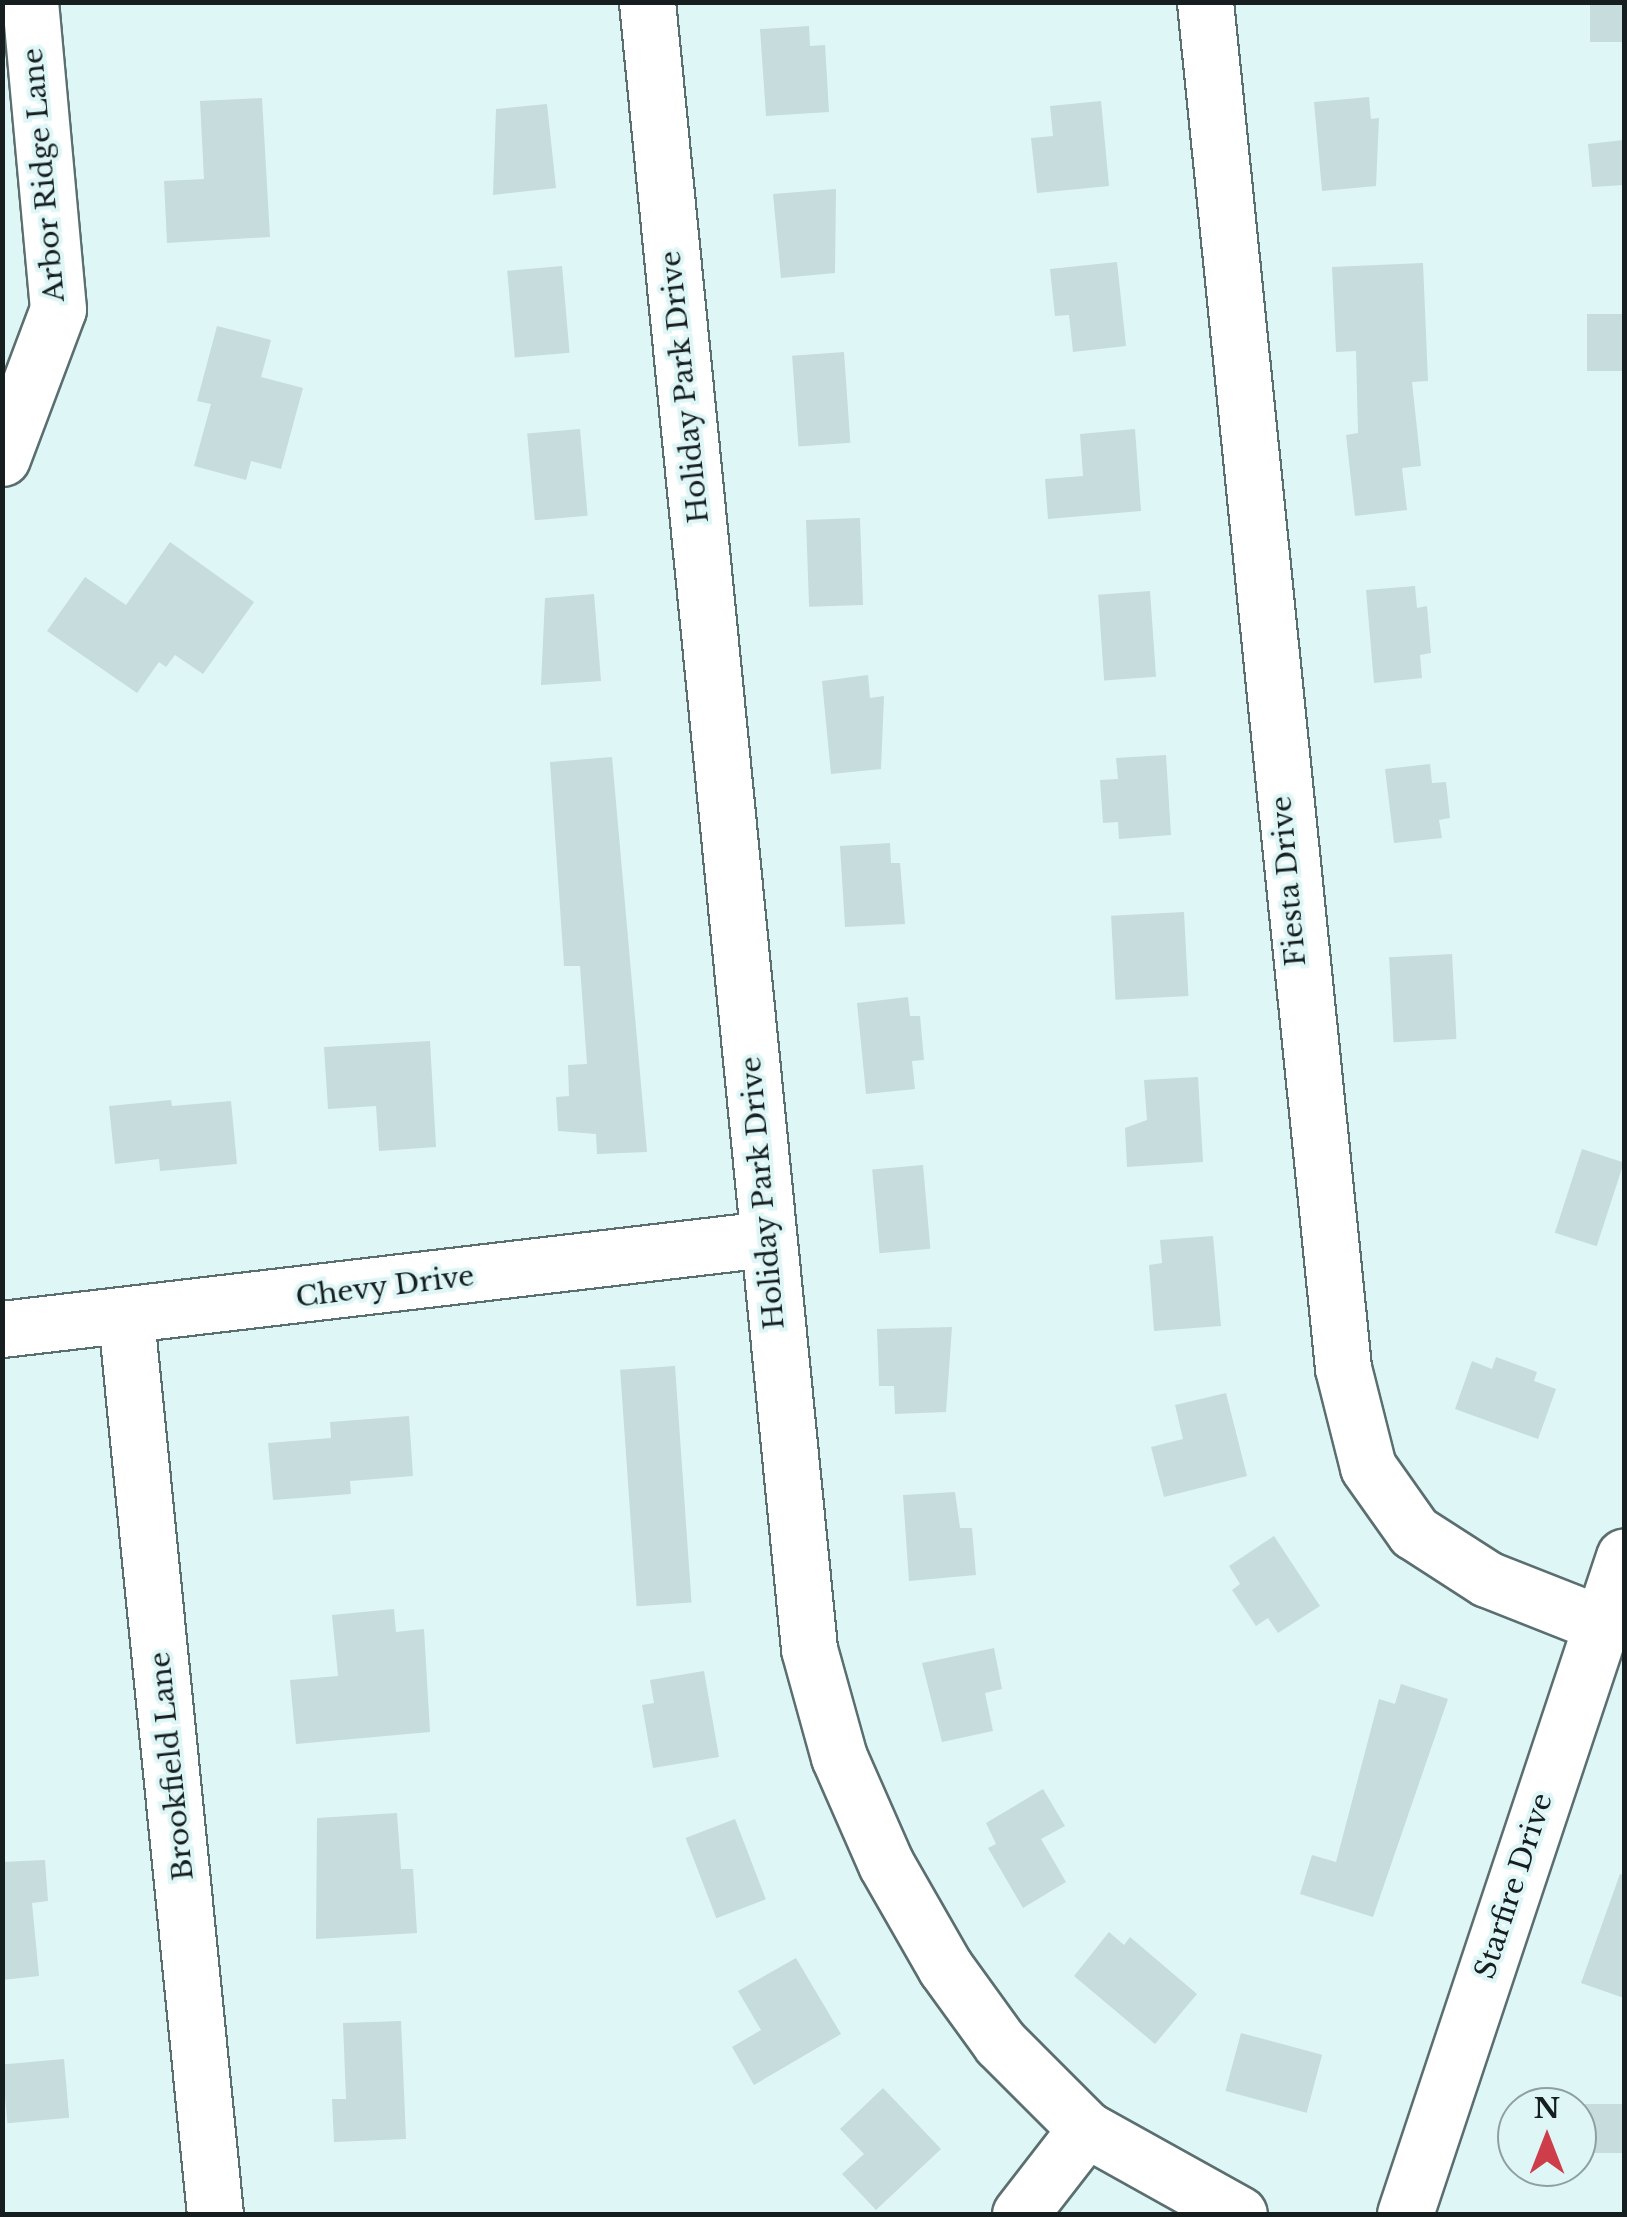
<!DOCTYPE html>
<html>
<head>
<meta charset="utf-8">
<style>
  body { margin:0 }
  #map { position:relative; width:1627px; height:2217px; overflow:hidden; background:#dff6f7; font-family:"Libre Baskerville",serif }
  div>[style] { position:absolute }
  .building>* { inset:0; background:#c6dcdd; transform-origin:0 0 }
  .roads { filter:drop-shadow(2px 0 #5b6f70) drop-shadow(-2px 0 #5b6f70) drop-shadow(0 2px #5b6f70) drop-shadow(0 -2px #5b6f70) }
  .minor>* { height:55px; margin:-27.5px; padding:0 27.5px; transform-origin:27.5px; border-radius:27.5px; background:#fff }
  span { translate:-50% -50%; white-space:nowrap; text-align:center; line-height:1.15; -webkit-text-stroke:8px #dff6f7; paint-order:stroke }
  .street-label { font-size:28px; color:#161e1f }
  .frame { position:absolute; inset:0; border:5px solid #161e1f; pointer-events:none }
  .north { position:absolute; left:1497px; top:2087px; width:100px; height:100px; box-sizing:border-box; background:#dff6f7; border:2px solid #8fa0a1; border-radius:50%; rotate:0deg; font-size:28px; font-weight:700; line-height:40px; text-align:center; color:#161e1f }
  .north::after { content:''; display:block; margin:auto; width:35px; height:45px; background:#ce3e4a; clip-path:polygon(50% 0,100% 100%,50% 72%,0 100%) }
</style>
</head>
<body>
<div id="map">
  <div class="building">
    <i style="left:1590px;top:2px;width:34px;height:40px"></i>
    <i style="clip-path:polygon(809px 26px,810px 46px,825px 45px,829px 112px,766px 116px,760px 29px)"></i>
    <i style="clip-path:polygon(1369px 97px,1371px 119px,1379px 118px,1376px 186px,1322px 191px,1314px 102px)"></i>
    <i style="clip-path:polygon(262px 98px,270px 237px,167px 243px,164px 181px,204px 179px,200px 101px)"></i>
    <i style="clip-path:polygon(1101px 101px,1109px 186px,1037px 193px,1031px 138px,1053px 136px,1050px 106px)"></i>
    <i style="clip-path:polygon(547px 104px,556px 188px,493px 195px,496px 109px)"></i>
    <i style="clip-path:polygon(1624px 140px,1624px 185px,1592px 187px,1588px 144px)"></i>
    <i style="clip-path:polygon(836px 189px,835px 273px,781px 278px,773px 194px)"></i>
    <i style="clip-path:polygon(1117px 262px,1126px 346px,1073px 352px,1069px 315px,1055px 316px,1050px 269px)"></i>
    <i style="clip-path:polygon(1423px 263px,1428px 381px,1412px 382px,1421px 466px,1402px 468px,1407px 510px,1355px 516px,1346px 435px,1358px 433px,1356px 351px,1336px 352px,1332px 267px)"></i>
    <i style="left:562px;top:266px;width:87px;height:55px;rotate:85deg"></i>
    <i style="left:1624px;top:314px;width:57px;height:37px;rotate:90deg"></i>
    <i style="clip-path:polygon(217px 326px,271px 340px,261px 377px,303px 388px,281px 469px,251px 461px,246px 480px,194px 466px,211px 404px,197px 401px)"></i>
    <i style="left:844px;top:352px;width:91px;height:52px;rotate:86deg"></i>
    <i style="left:580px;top:429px;width:87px;height:53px;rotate:85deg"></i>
    <i style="clip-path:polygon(1135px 429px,1141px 511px,1048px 519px,1045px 479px,1083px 476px,1080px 434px)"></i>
    <i style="left:860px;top:518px;width:87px;height:54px;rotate:88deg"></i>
    <i style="clip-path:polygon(170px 542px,254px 602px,203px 674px,175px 655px,166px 667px,159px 662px,137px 693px,47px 631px,85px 577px,126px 605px)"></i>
    <i style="clip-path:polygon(1415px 586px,1417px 608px,1427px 606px,1431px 653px,1420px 655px,1422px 678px,1374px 683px,1366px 590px)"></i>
    <i style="left:1150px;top:591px;width:86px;height:52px;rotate:86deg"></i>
    <i style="clip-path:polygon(594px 594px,601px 681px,541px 685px,545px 598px)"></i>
    <i style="clip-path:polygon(868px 675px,870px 698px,884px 696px,881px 769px,831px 774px,822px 681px)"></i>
    <i style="clip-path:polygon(1166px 755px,1171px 835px,1119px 839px,1118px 822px,1103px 823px,1100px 780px,1118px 779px,1116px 758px)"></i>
    <i style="clip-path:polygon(612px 757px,647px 1152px,597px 1154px,596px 1134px,558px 1131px,556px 1097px,569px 1096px,568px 1065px,587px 1064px,580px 966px,564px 966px,550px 762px)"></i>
    <i style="clip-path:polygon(1430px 764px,1432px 783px,1446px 782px,1450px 818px,1439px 820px,1442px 838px,1394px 843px,1385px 769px)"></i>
    <i style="clip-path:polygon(890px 843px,891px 863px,900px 863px,905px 924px,845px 927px,840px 846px)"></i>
    <i style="left:1184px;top:912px;width:84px;height:73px;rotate:87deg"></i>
    <i style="left:1452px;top:954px;width:85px;height:63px;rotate:87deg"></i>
    <i style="clip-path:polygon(908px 997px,910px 1016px,920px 1016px,924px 1060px,912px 1061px,915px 1089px,866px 1094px,857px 1003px)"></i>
    <i style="clip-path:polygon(430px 1041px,436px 1147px,379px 1151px,376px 1106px,328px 1109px,324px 1047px)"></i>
    <i style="clip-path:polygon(1198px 1077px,1203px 1162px,1127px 1167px,1125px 1128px,1147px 1120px,1144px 1080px)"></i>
    <i style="clip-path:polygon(171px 1100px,172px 1106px,231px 1101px,237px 1164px,160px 1171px,159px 1159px,115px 1164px,109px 1106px)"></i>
    <i style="left:1582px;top:1149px;width:44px;height:88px;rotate:18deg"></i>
    <i style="left:923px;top:1165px;width:84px;height:51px;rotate:85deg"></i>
    <i style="clip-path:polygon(1213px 1236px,1221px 1326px,1154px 1331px,1149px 1265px,1162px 1263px,1160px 1240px)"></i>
    <i style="clip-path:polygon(952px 1327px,946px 1412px,895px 1414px,894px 1386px,879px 1386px,877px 1329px)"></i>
    <i style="clip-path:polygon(1496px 1357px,1537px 1372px,1534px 1381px,1556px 1389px,1538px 1439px,1455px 1409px,1472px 1361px,1492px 1369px)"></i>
    <i style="left:675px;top:1366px;width:237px;height:55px;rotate:86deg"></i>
    <i style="clip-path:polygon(1226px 1393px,1247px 1476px,1164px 1497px,1151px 1447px,1183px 1439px,1175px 1405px)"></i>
    <i style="clip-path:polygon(409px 1416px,413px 1476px,350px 1481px,351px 1494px,273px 1500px,268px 1443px,331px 1438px,330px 1422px)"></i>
    <i style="clip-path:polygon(955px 1492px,960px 1528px,972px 1528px,976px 1575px,909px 1581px,903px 1495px)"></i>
    <i style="clip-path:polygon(1274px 1536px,1320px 1606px,1278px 1633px,1268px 1618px,1256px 1626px,1232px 1590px,1240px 1584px,1229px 1566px)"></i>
    <i style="clip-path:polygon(394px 1609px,396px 1632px,424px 1629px,430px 1732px,296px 1744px,290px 1680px,338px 1676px,332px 1615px)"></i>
    <i style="clip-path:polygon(994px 1648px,1002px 1689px,985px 1693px,993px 1731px,942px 1742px,922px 1663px)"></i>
    <i style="clip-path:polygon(704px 1671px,719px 1757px,653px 1768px,642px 1705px,654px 1703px,650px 1680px)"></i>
    <i style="clip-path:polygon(1401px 1684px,1448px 1699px,1373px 1917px,1300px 1894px,1312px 1855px,1336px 1862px,1379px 1699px,1395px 1704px)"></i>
    <i style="clip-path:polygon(1043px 1789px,1065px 1826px,1041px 1839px,1066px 1882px,1023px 1908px,988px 1848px,996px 1844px,986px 1823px)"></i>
    <i style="clip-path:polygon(397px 1813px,401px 1869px,413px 1869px,417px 1933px,316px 1939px,317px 1818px)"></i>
    <i style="left:735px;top:1819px;width:86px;height:53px;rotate:69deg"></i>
    <i style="clip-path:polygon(45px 1860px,48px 1901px,32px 1903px,39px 1976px,2px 1980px,2px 1862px)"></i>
    <i style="clip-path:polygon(1620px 1874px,1624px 1875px,1624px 1998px,1581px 1983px)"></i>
    <i style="clip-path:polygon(1109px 1932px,1124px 1945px,1130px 1937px,1197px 1994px,1155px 2044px,1074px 1976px)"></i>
    <i style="clip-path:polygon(796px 1958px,841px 2034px,754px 2085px,732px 2047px,761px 2030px,738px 1991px)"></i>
    <i style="clip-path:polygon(401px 2021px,406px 2139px,334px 2142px,332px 2099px,346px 2099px,343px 2023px)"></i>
    <i style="left:1241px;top:2033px;width:84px;height:60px;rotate:15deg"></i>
    <i style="left:64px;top:2059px;width:59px;height:62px;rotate:85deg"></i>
    <i style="clip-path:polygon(883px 2088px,941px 2149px,876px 2210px,842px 2174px,864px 2154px,840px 2129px)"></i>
    <i style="left:1624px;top:2104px;width:49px;height:47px;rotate:90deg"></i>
  </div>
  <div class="roads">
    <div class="minor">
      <i style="left:647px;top:2px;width:1655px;rotate:84.38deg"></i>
      <i style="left:809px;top:1649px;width:112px;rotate:74.5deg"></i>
      <i style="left:839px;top:1757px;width:117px;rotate:66.3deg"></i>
      <i style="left:886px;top:1864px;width:119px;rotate:60.2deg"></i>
      <i style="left:945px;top:1967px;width:94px;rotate:54.1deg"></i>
      <i style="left:1000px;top:2043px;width:122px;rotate:45deg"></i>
      <i style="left:1086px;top:2129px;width:175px;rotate:29.1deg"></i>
      <i style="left:1205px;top:2px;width:1373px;rotate:84.23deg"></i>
      <i style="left:1343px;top:1368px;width:102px;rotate:75.8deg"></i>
      <i style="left:1368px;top:1467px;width:80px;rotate:54.7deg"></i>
      <i style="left:1414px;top:1532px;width:87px;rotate:32.8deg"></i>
      <i style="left:1487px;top:1579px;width:123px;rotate:21.5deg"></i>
      <i style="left:2px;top:458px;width:159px;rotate:-69.4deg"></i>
      <i style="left:58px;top:309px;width:308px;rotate:-95.2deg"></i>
      <i style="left:126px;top:1318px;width:900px;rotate:84.33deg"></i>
      <i style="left:2px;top:1329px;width:769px;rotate:-6.72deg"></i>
      <i style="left:1020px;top:2214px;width:108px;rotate:-52.2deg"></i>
      <i style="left:1405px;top:2214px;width:693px;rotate:-71.57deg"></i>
    </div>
  </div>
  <div class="street-label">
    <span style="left:44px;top:175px;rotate:-95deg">Arbor Ridge Lane</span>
    <span style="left:685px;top:387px;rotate:-96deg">Holiday Park Drive</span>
    <span style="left:1289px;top:881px;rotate:-95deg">Fiesta Drive</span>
    <span style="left:763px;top:1193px;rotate:-95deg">Holiday Park Drive</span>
    <span style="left:385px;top:1287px;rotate:-7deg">Chevy Drive</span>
    <span style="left:172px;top:1766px;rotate:-96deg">Brookfield Lane</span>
    <span style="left:1514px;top:1886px;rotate:-72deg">Starfire Drive</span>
  </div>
  <div class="frame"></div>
  <div class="north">N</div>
</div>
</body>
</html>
